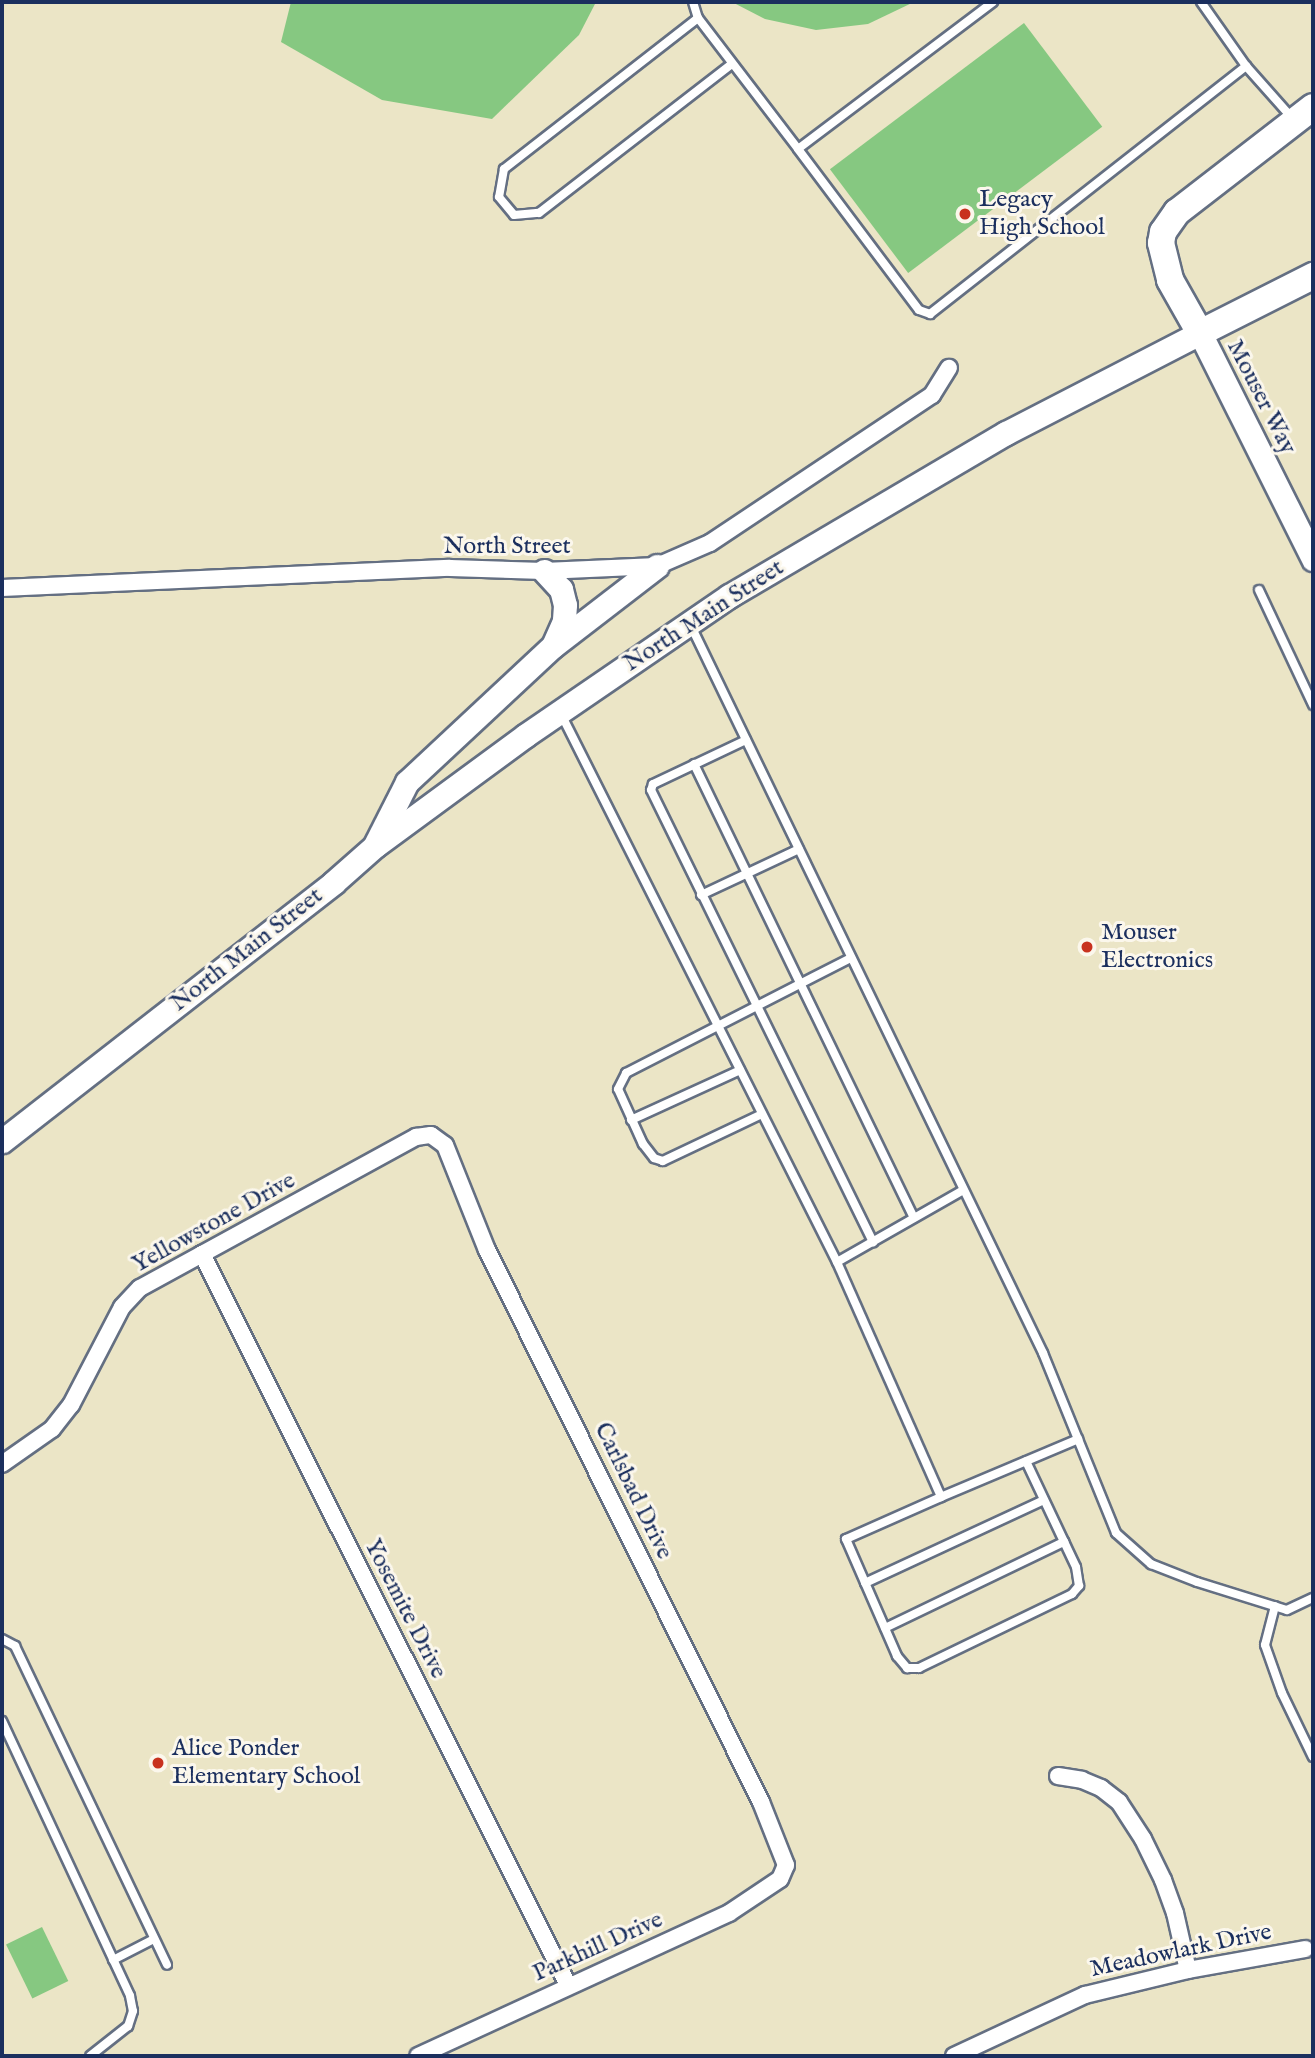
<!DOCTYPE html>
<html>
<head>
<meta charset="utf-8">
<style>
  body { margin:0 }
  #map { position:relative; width:1315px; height:2058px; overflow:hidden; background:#ebe5c6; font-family:"IM FELL English",serif }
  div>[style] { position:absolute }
  .green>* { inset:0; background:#86c881; transform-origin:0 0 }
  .roads { filter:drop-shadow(2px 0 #646f82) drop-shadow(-2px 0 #646f82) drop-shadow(0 2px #646f82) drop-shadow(0 -2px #646f82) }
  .lane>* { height:8px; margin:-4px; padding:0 4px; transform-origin:4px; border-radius:4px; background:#fff }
  .street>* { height:16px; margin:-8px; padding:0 8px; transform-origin:8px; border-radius:8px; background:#fff }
  .secondary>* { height:23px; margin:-11.5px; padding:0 11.5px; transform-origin:11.5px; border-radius:11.5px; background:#fff }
  .primary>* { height:26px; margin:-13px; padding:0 13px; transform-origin:13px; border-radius:13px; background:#fff }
  .dots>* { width:19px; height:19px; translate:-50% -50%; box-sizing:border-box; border:4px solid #fbf7ec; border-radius:50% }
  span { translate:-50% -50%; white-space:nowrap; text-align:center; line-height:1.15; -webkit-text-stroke:6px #fbf7ec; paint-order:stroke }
  .poi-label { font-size:24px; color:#1b2f5e }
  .left { translate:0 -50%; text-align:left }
  .street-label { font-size:24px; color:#1b2f5e }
  .frame { position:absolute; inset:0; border:4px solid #1b2f5e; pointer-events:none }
</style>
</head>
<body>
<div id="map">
  <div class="green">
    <i style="clip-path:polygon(291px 2px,596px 2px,579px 35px,492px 119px,382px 100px,281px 42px)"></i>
    <i style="clip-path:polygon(732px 2px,914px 2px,868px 24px,816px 30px,765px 19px)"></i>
    <i style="left:1024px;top:23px;width:130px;height:243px;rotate:53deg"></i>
    <i style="left:42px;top:1927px;width:60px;height:40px;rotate:64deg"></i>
  </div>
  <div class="roads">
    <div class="lane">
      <i style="left:693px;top:2px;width:17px;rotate:73deg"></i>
      <i style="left:698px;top:18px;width:165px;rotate:52.6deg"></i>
      <i style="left:993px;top:2px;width:244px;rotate:143deg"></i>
      <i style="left:798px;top:149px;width:201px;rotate:53.1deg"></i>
      <i style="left:919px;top:310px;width:12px;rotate:20deg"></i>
      <i style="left:930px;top:314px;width:402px;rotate:-38.1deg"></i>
      <i style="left:1201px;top:2px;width:78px;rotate:54.9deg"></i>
      <i style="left:1246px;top:66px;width:71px;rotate:48.4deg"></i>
      <i style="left:698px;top:18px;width:246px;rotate:142.1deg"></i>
      <i style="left:504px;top:169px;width:28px;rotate:100deg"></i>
      <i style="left:499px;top:197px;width:23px;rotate:50deg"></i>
      <i style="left:514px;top:215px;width:25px;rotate:-5deg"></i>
      <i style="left:539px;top:213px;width:244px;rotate:-37.7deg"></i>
      <i style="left:1259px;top:590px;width:127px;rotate:64.8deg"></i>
      <i style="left:691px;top:626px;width:808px;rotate:64.16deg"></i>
      <i style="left:1043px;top:1353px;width:194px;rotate:67.9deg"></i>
      <i style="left:1116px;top:1533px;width:47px;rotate:41.5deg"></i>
      <i style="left:1151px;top:1564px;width:49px;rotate:21.4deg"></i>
      <i style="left:1197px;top:1582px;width:94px;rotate:17.3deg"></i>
      <i style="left:1287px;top:1610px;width:29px;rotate:-25deg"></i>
      <i style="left:561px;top:714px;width:614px;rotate:63.27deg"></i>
      <i style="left:837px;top:1262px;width:145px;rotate:-29.7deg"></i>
      <i style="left:746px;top:740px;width:103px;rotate:154.7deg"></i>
      <i style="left:653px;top:784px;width:6px;rotate:108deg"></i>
      <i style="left:651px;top:790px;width:504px;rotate:63.84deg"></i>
      <i style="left:694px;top:764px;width:504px;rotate:64.15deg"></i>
      <i style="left:701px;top:895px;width:108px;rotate:-25.1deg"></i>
      <i style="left:762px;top:1114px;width:110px;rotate:154.6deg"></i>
      <i style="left:663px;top:1161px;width:9px;rotate:-162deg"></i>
      <i style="left:654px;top:1158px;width:18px;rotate:-128deg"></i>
      <i style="left:643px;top:1144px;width:60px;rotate:-114.4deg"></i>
      <i style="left:618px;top:1089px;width:18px;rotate:-63deg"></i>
      <i style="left:626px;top:1073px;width:253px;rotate:-27.1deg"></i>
      <i style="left:631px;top:1120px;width:120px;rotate:-24.6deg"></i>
      <i style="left:837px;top:1262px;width:257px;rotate:66.1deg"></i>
      <i style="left:941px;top:1497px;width:149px;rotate:-22.9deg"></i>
      <i style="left:941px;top:1497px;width:104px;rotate:156.1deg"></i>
      <i style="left:846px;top:1539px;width:128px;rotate:66.4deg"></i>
      <i style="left:897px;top:1656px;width:16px;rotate:50deg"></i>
      <i style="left:907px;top:1668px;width:12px"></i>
      <i style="left:919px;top:1668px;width:170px;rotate:-25.8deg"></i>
      <i style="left:1072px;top:1594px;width:11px;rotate:-49deg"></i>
      <i style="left:1079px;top:1586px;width:19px;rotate:-99deg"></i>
      <i style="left:1076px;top:1567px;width:117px;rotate:-115.3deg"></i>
      <i style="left:865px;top:1583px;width:197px;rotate:-24.9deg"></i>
      <i style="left:1275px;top:1606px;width:40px;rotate:104.4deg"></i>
      <i style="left:1265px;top:1645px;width:51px;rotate:70.5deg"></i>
      <i style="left:1282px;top:1693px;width:71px;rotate:64.2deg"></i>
      <i style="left:885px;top:1628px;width:199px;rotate:-25.7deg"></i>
      <i style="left:2px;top:1639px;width:15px;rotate:28deg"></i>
      <i style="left:15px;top:1646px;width:353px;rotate:64.5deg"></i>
      <i style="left:2px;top:1721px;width:303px;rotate:65deg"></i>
      <i style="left:130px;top:1996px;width:15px;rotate:79deg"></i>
      <i style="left:133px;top:2011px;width:16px;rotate:108deg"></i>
      <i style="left:128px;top:2026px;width:48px;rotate:141.7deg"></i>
      <i style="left:113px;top:1960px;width:46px;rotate:-27.1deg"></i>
    </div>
    <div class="street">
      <i style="left:2px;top:588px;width:448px;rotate:-2.6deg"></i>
      <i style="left:450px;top:568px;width:94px;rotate:1.8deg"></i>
      <i style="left:544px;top:571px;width:113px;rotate:-2.5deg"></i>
      <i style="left:657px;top:566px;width:58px;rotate:-23.5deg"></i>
      <i style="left:710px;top:543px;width:267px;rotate:-33.7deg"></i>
      <i style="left:932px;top:395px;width:32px;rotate:-58deg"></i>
      <i style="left:202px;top:1254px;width:818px;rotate:63.4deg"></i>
      <i style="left:2px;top:1464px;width:61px;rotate:-35deg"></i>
      <i style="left:52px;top:1429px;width:31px;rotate:-52deg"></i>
      <i style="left:71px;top:1405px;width:110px;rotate:-62.5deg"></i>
      <i style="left:122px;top:1307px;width:26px;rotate:-47deg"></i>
      <i style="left:140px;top:1288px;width:315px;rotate:-28.7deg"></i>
      <i style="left:416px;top:1137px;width:15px;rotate:-8deg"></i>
      <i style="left:431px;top:1135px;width:17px;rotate:36deg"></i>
      <i style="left:445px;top:1145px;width:113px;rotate:68.2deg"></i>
      <i style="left:487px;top:1250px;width:616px;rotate:63.6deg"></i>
      <i style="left:761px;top:1802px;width:68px;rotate:68.4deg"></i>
      <i style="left:786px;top:1865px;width:15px;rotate:113deg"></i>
      <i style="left:780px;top:1879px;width:61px;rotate:146.3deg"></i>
      <i style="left:729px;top:1913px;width:342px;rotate:155.3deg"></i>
      <i style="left:1058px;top:1776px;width:24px;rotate:9deg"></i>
      <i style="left:1082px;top:1780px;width:21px;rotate:23deg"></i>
      <i style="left:1101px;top:1788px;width:23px;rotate:38deg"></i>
      <i style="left:1119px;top:1802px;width:44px;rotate:57deg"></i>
      <i style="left:1143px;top:1839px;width:46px;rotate:64deg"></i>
      <i style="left:1163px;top:1880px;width:35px;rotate:70deg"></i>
      <i style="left:1175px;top:1913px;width:58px;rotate:77.2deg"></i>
      <i style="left:954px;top:2056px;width:145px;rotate:-25deg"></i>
      <i style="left:1085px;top:1995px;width:106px;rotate:-13.6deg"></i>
      <i style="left:1188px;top:1970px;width:119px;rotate:-10.2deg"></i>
    </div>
    <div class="secondary">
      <i style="left:544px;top:571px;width:25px;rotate:47deg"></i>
      <i style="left:561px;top:589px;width:16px;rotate:76deg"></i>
      <i style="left:565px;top:605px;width:16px;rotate:94deg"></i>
      <i style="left:564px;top:621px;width:24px;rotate:114deg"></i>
      <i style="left:376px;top:843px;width:68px;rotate:-63.1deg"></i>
      <i style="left:407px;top:782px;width:200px;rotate:-43deg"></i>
      <i style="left:553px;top:646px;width:131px;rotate:-37.6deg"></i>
      <i style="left:2px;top:1141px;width:420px;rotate:-37.9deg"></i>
      <i style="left:333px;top:883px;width:56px;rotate:-41.4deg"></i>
      <i style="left:375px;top:846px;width:187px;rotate:-36.3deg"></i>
      <i style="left:526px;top:735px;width:246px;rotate:-34.4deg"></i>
      <i style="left:729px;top:596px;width:321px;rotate:-30.5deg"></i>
      <i style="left:1006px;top:433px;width:218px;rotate:-27.3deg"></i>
      <i style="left:1200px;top:333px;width:253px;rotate:63.4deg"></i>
    </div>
    <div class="primary">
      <i style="left:1313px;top:107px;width:172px;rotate:142.3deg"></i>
      <i style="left:1177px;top:212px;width:24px;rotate:125deg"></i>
      <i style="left:1163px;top:232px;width:11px;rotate:100deg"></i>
      <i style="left:1161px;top:243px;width:38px;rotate:76deg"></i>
      <i style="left:1170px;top:280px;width:61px;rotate:60.5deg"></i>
      <i style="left:1200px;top:333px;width:127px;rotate:-26.8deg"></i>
    </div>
  </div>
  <div class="dots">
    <i style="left:965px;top:214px;background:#c8321e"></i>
    <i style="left:1087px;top:947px;background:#c8321e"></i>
    <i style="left:158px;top:1763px;background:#c8321e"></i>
  </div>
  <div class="poi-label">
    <span class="left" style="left:979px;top:214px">Legacy<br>High School</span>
    <span class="left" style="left:1101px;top:947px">Mouser<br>Electronics</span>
    <span class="left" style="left:172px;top:1763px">Alice Ponder<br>Elementary School</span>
  </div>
  <div class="street-label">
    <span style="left:1261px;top:397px;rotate:63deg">Mouser Way</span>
    <span style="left:507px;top:547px">North Street</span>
    <span style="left:704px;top:616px;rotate:-33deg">North Main Street</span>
    <span style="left:247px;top:950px;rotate:-38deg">North Main Street</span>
    <span style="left:214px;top:1223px;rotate:-29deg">Yellowstone Drive</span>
    <span style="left:633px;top:1491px;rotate:64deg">Carlsbad Drive</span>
    <span style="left:405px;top:1609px;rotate:63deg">Yosemite Drive</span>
    <span style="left:598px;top:1947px;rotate:-24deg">Parkhill Drive</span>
    <span style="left:1181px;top:1951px;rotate:-12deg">Meadowlark Drive</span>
  </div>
  <div class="frame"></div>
</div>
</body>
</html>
